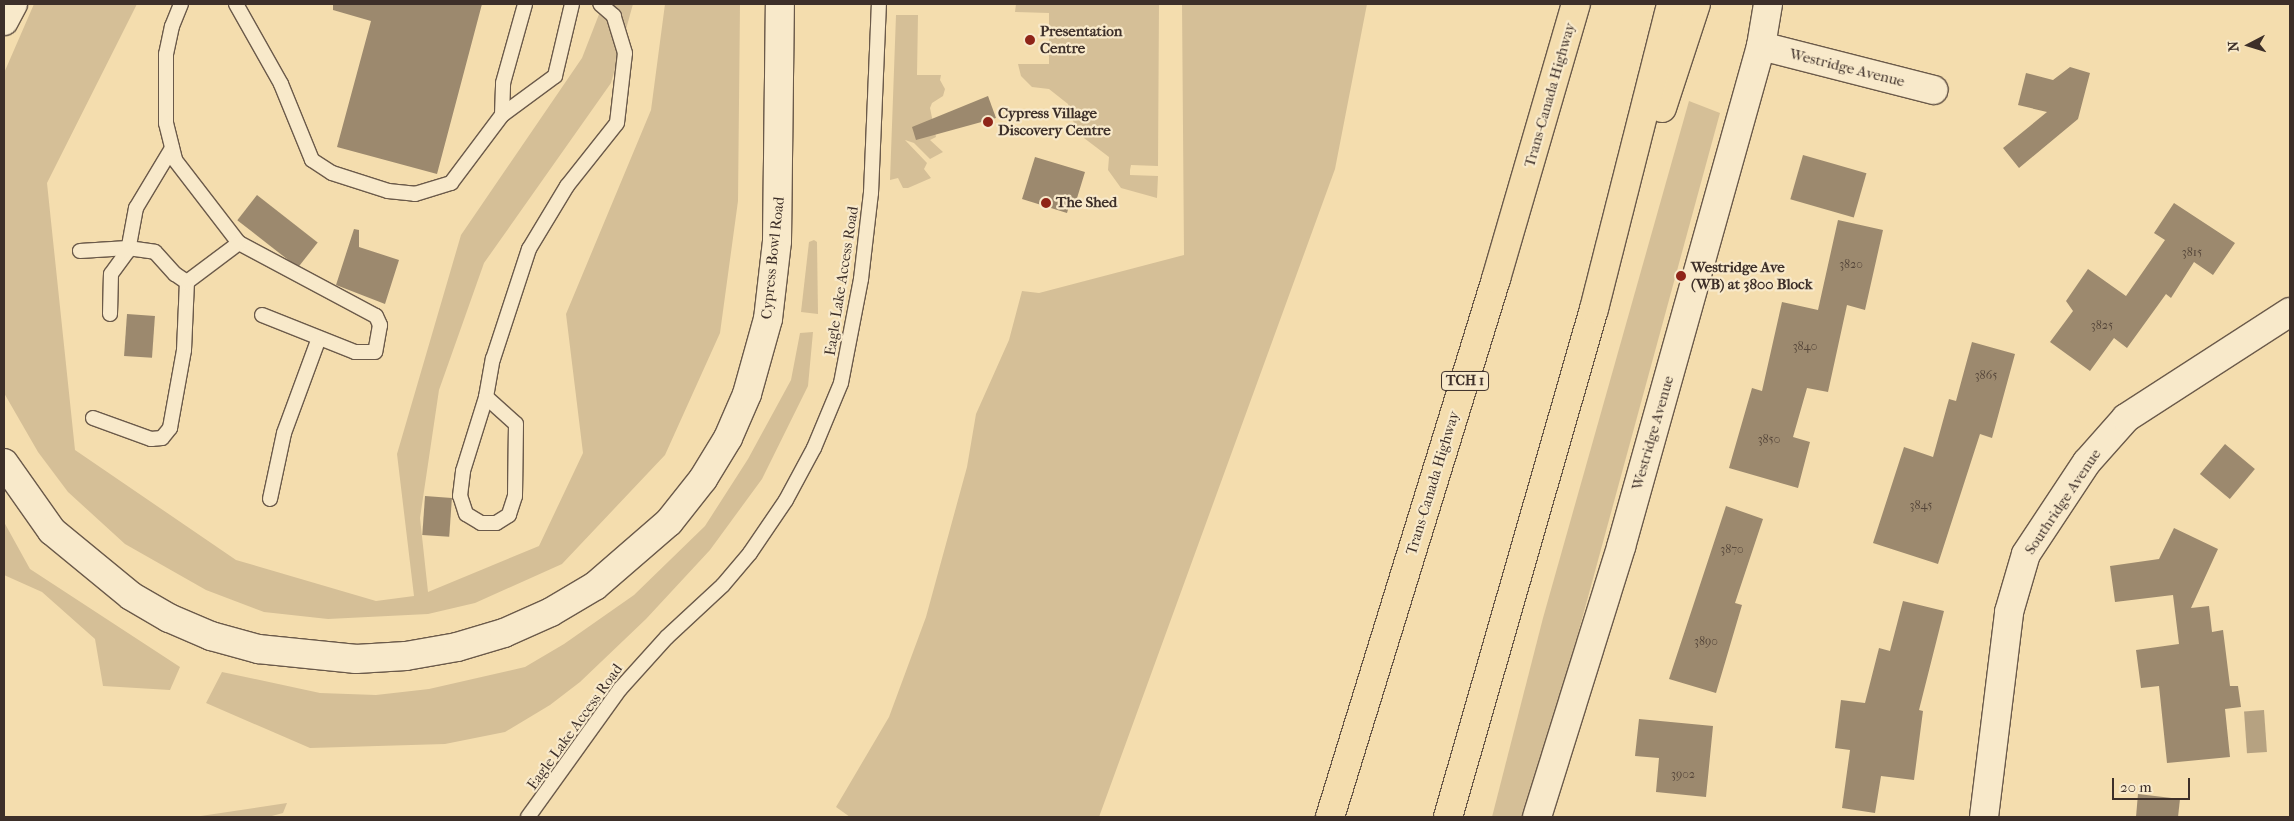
<!DOCTYPE html>
<html>
<head>
<meta charset="utf-8">
<style>
  body { margin:0 }
  #map { position:relative; width:2294px; height:821px; overflow:hidden; background:#f4ddae; font-family:"IM FELL French Canon",serif }
  div>[style] { position:absolute }
  .green>* { inset:0; background:#d5bf97 }
  .water>* { inset:0; background:#b6a281; transform-origin:0 0 }
  .building>* { inset:0; background:#9c896e; transform-origin:0 0 }
  .roads { filter:drop-shadow(1px 0 #6b5a4a) drop-shadow(-1px 0 #6b5a4a) drop-shadow(0 1px #6b5a4a) drop-shadow(0 -1px #6b5a4a) }
  .lane>* { height:14px; margin:-7px; padding:0 7px; transform-origin:7px; border-radius:7px; background:#f8e9ca }
  .street>* { height:28px; margin:-14px; padding:0 14px; transform-origin:14px; border-radius:14px; background:#f8e9ca }
  .secondary>* { height:28px; margin:-14px; padding:0 14px; transform-origin:14px; border-radius:14px; background:#f8e9ca }
  .highway>* { height:28px; margin:-14px; padding:0 14px; transform-origin:14px; border-radius:14px; background:#f4ddae }
  .dots>* { width:14px; height:14px; translate:-50% -50%; box-sizing:border-box; border:2px solid #f8e9ca; border-radius:50% }
  span { translate:-50% -50%; white-space:nowrap; text-align:center; line-height:1.15; -webkit-text-stroke:4.5px #f8e9ca; paint-order:stroke }
  .number-label { font-size:12px; color:#55463a }
  .number-label span { -webkit-text-stroke-width:0 }
  .shield-label span { padding:1px 4px; background:#f8e9ca; border:1px solid; border-radius:4px; -webkit-text-stroke-width:0 }
  .shield-label { font-size:14px; color:#3d2f29; font-weight:700 }
  .poi-label { font-size:15px; color:#3d2f29; font-weight:700 }
  .left { translate:0 -50%; text-align:left }
  .street-label { font-size:15px; color:#3d2f29 }
  .frame { position:absolute; inset:0; border:5px solid #3d2f29; pointer-events:none }
  .north { position:absolute; left:2224px; top:20px; width:50px; height:50px; -webkit-text-stroke:4px #f8e9ca; paint-order:stroke; rotate:265deg; font-size:14px; font-weight:700; line-height:20px; text-align:center; color:#3d2f29 }
  .north::after { content:''; display:block; margin:auto; width:18px; height:22px; background:#3d2f29; clip-path:polygon(50% 0,100% 100%,50% 72%,0 100%) }
  .scale { position:absolute; left:2112px; top:778px; width:78px; height:22px; box-sizing:border-box; border:2px solid #3d2f29; border-top:0; padding-left:6px; font-size:15px; line-height:18px; white-space:nowrap; color:#3d2f29; -webkit-text-stroke:4px #f8e9ca; paint-order:stroke }
</style>
</head>
<body>
<div id="map">
  <div class="green">
    <i style="clip-path:polygon(34px 4px,137px 4px,47px 183px,75px 450px,236px 560px,376px 601px,414px 596px,397px 454px,461px 235px,582px 58px,603px 4px,633px 4px,611px 83px,484px 263px,439px 390px,420px 518px,428px 592px,539px 546px,583px 453px,566px 314px,651px 110px,665px 4px,740px 4px,738px 201px,720px 333px,665px 455px,562px 564px,475px 603px,428px 614px,328px 619px,264px 612px,206px 590px,125px 544px,68px 492px,38px 452px,4px 393px,4px 73px)"></i>
    <i style="clip-path:polygon(1016px 4px,1159px 4px,1158px 166px,1131px 165px,1130px 170px,1130px 175px,1158px 176px,1157px 198px,1121px 188px,1108px 170px,1109px 157px,1084px 138px,1073px 121px,1068px 104px,1049px 89px,1032px 87px,1021px 76px,1018px 64px,1049px 64px,1049px 13px,1015px 12px)"></i>
    <i style="clip-path:polygon(1182px 4px,1367px 4px,1335px 169px,1099px 817px,850px 817px,836px 807px,889px 717px,926px 617px,967px 467px,976px 414px,1009px 340px,1022px 291px,1039px 293px,1184px 255px)"></i>
    <i style="clip-path:polygon(896px 15px,918px 15px,917px 75px,941px 75px,940px 80px,945px 89px,943px 96px,932px 103px,930px 108px,936px 137px,930px 140px,943px 152px,930px 159px,914px 143px,905px 140px,927px 163px,924px 169px,931px 178px,908px 188px,903px 188px,898px 178px,890px 180px)"></i>
    <i style="clip-path:polygon(1689px 101px,1720px 113px,1528px 817px,1492px 817px,1543px 618px)"></i>
    <i style="clip-path:polygon(814px 240px,817px 242px,818px 314px,801px 312px,809px 242px)"></i>
    <i style="clip-path:polygon(813px 332px,808px 386px,762px 479px,710px 550px,646px 619px,580px 682px,550px 705px,505px 732px,445px 744px,310px 748px,206px 703px,222px 672px,320px 693px,376px 695px,429px 689px,525px 667px,564px 644px,634px 595px,705px 526px,748px 459px,791px 380px,800px 333px)"></i>
    <i style="clip-path:polygon(4px 522px,30px 569px,180px 667px,170px 690px,103px 686px,95px 639px,42px 592px,4px 575px)"></i>
    <i style="clip-path:polygon(287px 803px,283px 813px,268px 817px,194px 817px)"></i>
  </div>
  <div class="water">
    <i style="left:2264px;top:710px;width:42px;height:20px;rotate:86deg"></i>
  </div>
  <div class="building">
    <i style="clip-path:polygon(333px 4px,482px 4px,437px 174px,337px 147px,371px 21px,333px 10px)"></i>
    <i style="clip-path:polygon(2070px 67px,2090px 73px,2078px 119px,2019px 168px,2003px 148px,2047px 112px,2018px 105px,2026px 73px,2053px 80px)"></i>
    <i style="clip-path:polygon(988px 96px,996px 118px,916px 140px,912px 127px)"></i>
    <i style="left:1803px;top:155px;width:66px;height:46px;rotate:16deg"></i>
    <i style="clip-path:polygon(1035px 157px,1085px 172px,1074px 208px,1069px 206px,1067px 213px,1022px 199px)"></i>
    <i style="left:257px;top:195px;width:77px;height:32px;rotate:38deg"></i>
    <i style="clip-path:polygon(2174px 203px,2235px 243px,2213px 275px,2194px 262px,2171px 298px,2166px 294px,2127px 348px,2114px 338px,2090px 371px,2050px 342px,2073px 311px,2066px 301px,2088px 269px,2126px 296px,2165px 240px,2154px 233px)"></i>
    <i style="clip-path:polygon(1838px 220px,1883px 230px,1865px 310px,1847px 305px,1828px 392px,1807px 388px,1793px 437px,1810px 442px,1798px 488px,1729px 468px,1752px 388px,1762px 391px,1782px 302px,1818px 310px)"></i>
    <i style="clip-path:polygon(354px 229px,359px 230px,359px 247px,399px 260px,385px 304px,336px 285px)"></i>
    <i style="left:127px;top:314px;width:28px;height:42px;rotate:4deg"></i>
    <i style="clip-path:polygon(1972px 342px,2015px 354px,1992px 438px,1980px 434px,1938px 564px,1873px 543px,1904px 447px,1933px 457px,1949px 399px,1956px 401px)"></i>
    <i style="left:2225px;top:444px;width:39px;height:39px;rotate:40deg"></i>
    <i style="left:425px;top:496px;width:27px;height:39px;rotate:4deg"></i>
    <i style="clip-path:polygon(1726px 506px,1763px 519px,1735px 603px,1742px 605px,1716px 693px,1669px 679px)"></i>
    <i style="clip-path:polygon(2174px 528px,2218px 549px,2191px 608px,2209px 606px,2212px 632px,2223px 630px,2230px 686px,2238px 686px,2241px 707px,2225px 709px,2230px 757px,2167px 763px,2159px 686px,2141px 688px,2136px 650px,2179px 644px,2173px 595px,2115px 602px,2110px 566px,2159px 559px)"></i>
    <i style="clip-path:polygon(1903px 601px,1944px 611px,1919px 710px,1923px 711px,1914px 780px,1881px 776px,1875px 813px,1842px 808px,1850px 750px,1835px 748px,1841px 700px,1865px 703px,1879px 648px,1890px 651px)"></i>
    <i style="clip-path:polygon(1639px 719px,1713px 726px,1706px 797px,1656px 792px,1659px 758px,1635px 756px)"></i>
    <i style="clip-path:polygon(2138px 794px,2180px 799px,2178px 817px,2136px 817px)"></i>
  </div>
  <div class="roads">
    <div class="lane">
      <i style="left:181px;top:4px;width:24px;rotate:112deg"></i>
      <i style="left:172px;top:26px;width:29px;rotate:102deg"></i>
      <i style="left:166px;top:54px;width:69px;rotate:90deg"></i>
      <i style="left:166px;top:123px;width:38px;rotate:76deg"></i>
      <i style="left:175px;top:160px;width:105px;rotate:52.4deg"></i>
      <i style="left:239px;top:243px;width:155px;rotate:28.1deg"></i>
      <i style="left:376px;top:316px;width:10px;rotate:66deg"></i>
      <i style="left:380px;top:325px;width:27px;rotate:100deg"></i>
      <i style="left:375px;top:352px;width:20px;rotate:180deg"></i>
      <i style="left:355px;top:352px;width:100px;rotate:-158.3deg"></i>
      <i style="left:236px;top:4px;width:92px;rotate:60.6deg"></i>
      <i style="left:281px;top:84px;width:82px;rotate:67.8deg"></i>
      <i style="left:312px;top:160px;width:24px;rotate:33deg"></i>
      <i style="left:332px;top:173px;width:59px;rotate:17.8deg"></i>
      <i style="left:388px;top:191px;width:27px;rotate:6deg"></i>
      <i style="left:415px;top:194px;width:38px;rotate:-17deg"></i>
      <i style="left:451px;top:183px;width:85px;rotate:-53.1deg"></i>
      <i style="left:502px;top:115px;width:66px;rotate:-36.3deg"></i>
      <i style="left:555px;top:76px;width:74px;rotate:-76.7deg"></i>
      <i style="left:502px;top:115px;width:32px;rotate:-88deg"></i>
      <i style="left:503px;top:83px;width:82px;rotate:-74.4deg"></i>
      <i style="left:80px;top:251px;width:48px;rotate:-3.6deg"></i>
      <i style="left:128px;top:248px;width:27px;rotate:8deg"></i>
      <i style="left:155px;top:252px;width:30px;rotate:48deg"></i>
      <i style="left:175px;top:274px;width:14px;rotate:34deg"></i>
      <i style="left:110px;top:314px;width:40px;rotate:-88.6deg"></i>
      <i style="left:111px;top:274px;width:29px;rotate:-54deg"></i>
      <i style="left:128px;top:251px;width:44px;rotate:-79.5deg"></i>
      <i style="left:136px;top:208px;width:70px;rotate:-59deg"></i>
      <i style="left:486px;top:397px;width:40px;rotate:42deg"></i>
      <i style="left:516px;top:424px;width:72px;rotate:90.8deg"></i>
      <i style="left:515px;top:496px;width:20px;rotate:108deg"></i>
      <i style="left:509px;top:515px;width:15px;rotate:148deg"></i>
      <i style="left:496px;top:523px;width:15px;rotate:180deg"></i>
      <i style="left:481px;top:523px;width:17px;rotate:-149deg"></i>
      <i style="left:466px;top:514px;width:19px;rotate:-108deg"></i>
      <i style="left:460px;top:496px;width:25px;rotate:-83deg"></i>
      <i style="left:463px;top:471px;width:77px;rotate:-72.7deg"></i>
      <i style="left:486px;top:397px;width:39px;rotate:-80deg"></i>
      <i style="left:493px;top:359px;width:116px;rotate:-71.9deg"></i>
      <i style="left:529px;top:249px;width:74px;rotate:-58.9deg"></i>
      <i style="left:567px;top:186px;width:80px;rotate:-51.6deg"></i>
      <i style="left:617px;top:123px;width:70px;rotate:-83.5deg"></i>
      <i style="left:625px;top:53px;width:39px;rotate:-107deg"></i>
      <i style="left:614px;top:16px;width:18px;rotate:-139deg"></i>
      <i style="left:93px;top:418px;width:62px;rotate:19.9deg"></i>
      <i style="left:151px;top:439px;width:11px;rotate:-5deg"></i>
      <i style="left:162px;top:438px;width:13px;rotate:-51deg"></i>
      <i style="left:170px;top:428px;width:79px;rotate:-79.8deg"></i>
      <i style="left:184px;top:350px;width:68px;rotate:-87.5deg"></i>
      <i style="left:187px;top:282px;width:65px;rotate:-36.9deg"></i>
      <i style="left:270px;top:499px;width:67px;rotate:-78deg"></i>
      <i style="left:284px;top:433px;width:101px;rotate:-69.8deg"></i>
      <i style="left:528px;top:817px;width:158px;rotate:-54.3deg"></i>
      <i style="left:620px;top:689px;width:70px;rotate:-47.9deg"></i>
      <i style="left:667px;top:637px;width:76px;rotate:-42.9deg"></i>
      <i style="left:723px;top:585px;width:42px;rotate:-49.8deg"></i>
      <i style="left:750px;top:553px;width:64px;rotate:-55.8deg"></i>
      <i style="left:786px;top:500px;width:59px;rotate:-61.7deg"></i>
      <i style="left:814px;top:448px;width:70px;rotate:-67.4deg"></i>
      <i style="left:841px;top:383px;width:106px;rotate:-79.1deg"></i>
      <i style="left:861px;top:279px;width:87px;rotate:-83.4deg"></i>
      <i style="left:871px;top:193px;width:189px;rotate:-87.6deg"></i>
    </div>
    <div class="street">
      <i style="left:1761px;top:46px;width:178px;rotate:14.3deg"></i>
      <i style="left:1984px;top:817px;width:207px;rotate:-83deg"></i>
      <i style="left:2009px;top:612px;width:60px;rotate:-73.7deg"></i>
      <i style="left:2026px;top:554px;width:110px;rotate:-56.5deg"></i>
      <i style="left:2087px;top:462px;width:59px;rotate:-48.4deg"></i>
      <i style="left:2126px;top:418px;width:195px;rotate:-32.9deg"></i>
    </div>
    <div class="secondary">
      <i style="left:4px;top:21px;width:19px;rotate:-62deg"></i>
      <i style="left:4px;top:463px;width:83px;rotate:54.8deg"></i>
      <i style="left:52px;top:531px;width:102px;rotate:39.4deg"></i>
      <i style="left:131px;top:596px;width:44px;rotate:30.1deg"></i>
      <i style="left:169px;top:618px;width:46px;rotate:23.2deg"></i>
      <i style="left:211px;top:636px;width:49px;rotate:15.5deg"></i>
      <i style="left:258px;top:649px;width:99px;rotate:5.8deg"></i>
      <i style="left:356px;top:659px;width:50px;rotate:-3.4deg"></i>
      <i style="left:406px;top:656px;width:52px;rotate:-10deg"></i>
      <i style="left:457px;top:647px;width:49px;rotate:-16.6deg"></i>
      <i style="left:504px;top:633px;width:51px;rotate:-24.1deg"></i>
      <i style="left:551px;top:612px;width:51px;rotate:-30.6deg"></i>
      <i style="left:595px;top:586px;width:98px;rotate:-40.9deg"></i>
      <i style="left:669px;top:522px;width:55px;rotate:-51.7deg"></i>
      <i style="left:703px;top:479px;width:48px;rotate:-58.6deg"></i>
      <i style="left:728px;top:438px;width:48px;rotate:-66.6deg"></i>
      <i style="left:747px;top:394px;width:78px;rotate:-74.4deg"></i>
      <i style="left:768px;top:319px;width:79px;rotate:-83.4deg"></i>
      <i style="left:777px;top:241px;width:237px;rotate:-89.3deg"></i>
      <i style="left:1537px;top:817px;width:283px;rotate:-72.7deg"></i>
      <i style="left:1621px;top:547px;width:520px;rotate:-74.39deg"></i>
      <i style="left:1761px;top:46px;width:43px;rotate:-80.5deg"></i>
    </div>
    <div class="highway">
      <i style="left:1662px;top:108px;width:109px;rotate:-71.9deg"></i>
      <i style="left:1330px;top:817px;width:563px;rotate:-72.85deg"></i>
      <i style="left:1496px;top:279px;width:286px;rotate:-73.8deg"></i>
      <i style="left:1448px;top:817px;width:529px;rotate:-73.97deg"></i>
      <i style="left:1594px;top:309px;width:315px;rotate:-75.8deg"></i>
    </div>
  </div>
  <div class="dots">
    <i style="left:1030px;top:40px;background:#8f2418"></i>
    <i style="left:988px;top:122px;background:#8f2418"></i>
    <i style="left:1046px;top:203px;background:#8f2418"></i>
    <i style="left:1681px;top:276px;background:#8f2418"></i>
  </div>
  <div class="number-label">
    <span style="left:2192px;top:253px">3815</span>
    <span style="left:1851px;top:265px">3820</span>
    <span style="left:2102px;top:326px">3825</span>
    <span style="left:1805px;top:347px">3840</span>
    <span style="left:1986px;top:376px">3865</span>
    <span style="left:1769px;top:440px">3850</span>
    <span style="left:1921px;top:506px">3845</span>
    <span style="left:1732px;top:550px">3870</span>
    <span style="left:1706px;top:642px">3890</span>
    <span style="left:1683px;top:775px">3902</span>
  </div>
  <div class="shield-label">
    <span style="left:1465px;top:381px">TCH 1</span>
  </div>
  <div class="poi-label">
    <span class="left" style="left:1040px;top:40px">Presentation<br>Centre</span>
    <span class="left" style="left:998px;top:122px">Cypress Village<br>Discovery Centre</span>
    <span class="left" style="left:1056px;top:203px">The Shed</span>
    <span class="left" style="left:1691px;top:276px">Westridge Ave<br>(WB) at 3800 Block</span>
  </div>
  <div class="street-label">
    <span style="left:1847px;top:68px;rotate:14deg">Westridge Avenue</span>
    <span style="left:1550px;top:95px;rotate:-74deg">Trans-Canada Highway</span>
    <span style="left:773px;top:258px;rotate:-84deg">Cypress Bowl Road</span>
    <span style="left:842px;top:281px;rotate:-81deg">Eagle Lake Access Road</span>
    <span style="left:1653px;top:433px;rotate:-74deg">Westridge Avenue</span>
    <span style="left:1433px;top:483px;rotate:-73deg">Trans-Canada Highway</span>
    <span style="left:2063px;top:502px;rotate:-56deg">Southridge Avenue</span>
    <span style="left:575px;top:727px;rotate:-54deg">Eagle Lake Access Road</span>
  </div>
  <div class="frame"></div>
  <div class="north">N</div>
  <div class="scale">20 m</div>
</div>
</body>
</html>
